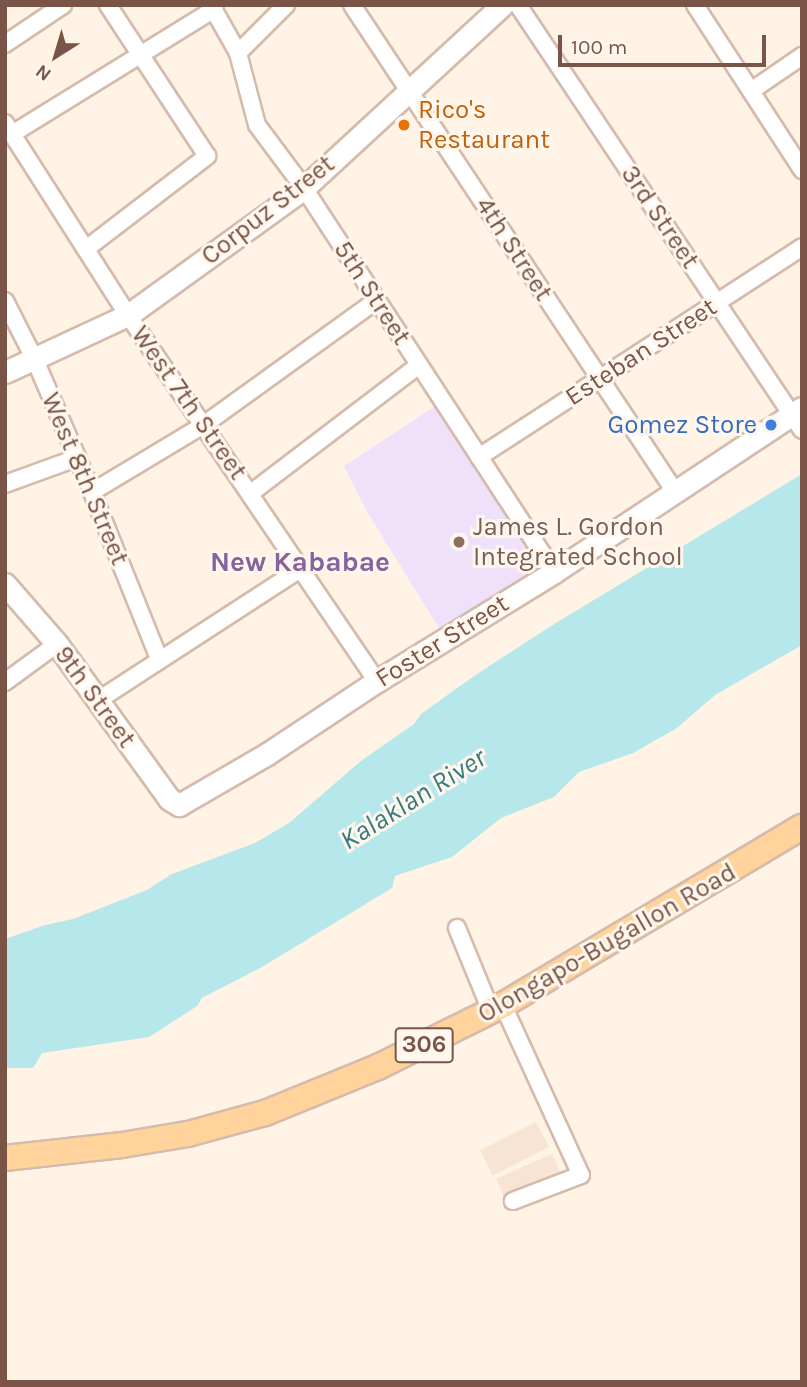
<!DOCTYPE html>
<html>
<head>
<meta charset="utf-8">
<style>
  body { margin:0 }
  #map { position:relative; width:807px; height:1387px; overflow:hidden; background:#fef3e4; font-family:Karla,sans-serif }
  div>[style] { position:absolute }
  .residential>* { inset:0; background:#f7e4d2; transform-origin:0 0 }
  .education>* { inset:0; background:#f0e1fb }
  .water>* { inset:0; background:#b6e7ea }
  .roads { filter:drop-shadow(2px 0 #d4bbac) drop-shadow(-2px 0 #d4bbac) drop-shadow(0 2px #d4bbac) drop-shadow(0 -2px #d4bbac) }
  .street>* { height:16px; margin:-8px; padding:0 8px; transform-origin:8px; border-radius:8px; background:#fff }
  .secondary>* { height:21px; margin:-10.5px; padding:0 10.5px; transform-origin:10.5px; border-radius:10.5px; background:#fff }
  .primary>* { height:24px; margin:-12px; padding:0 12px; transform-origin:12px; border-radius:12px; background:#ffd39b }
  .dots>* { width:19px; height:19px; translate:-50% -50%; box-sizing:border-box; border:4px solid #fff7ed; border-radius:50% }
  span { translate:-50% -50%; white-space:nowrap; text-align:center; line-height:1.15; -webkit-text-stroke:6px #fff7ed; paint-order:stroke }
  .shield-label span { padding:2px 5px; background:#fff7ed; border:2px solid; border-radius:5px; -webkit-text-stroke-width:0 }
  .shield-label { font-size:24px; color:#7a5547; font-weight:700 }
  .food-label { font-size:26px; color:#c56008 }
  .left { translate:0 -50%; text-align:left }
  .street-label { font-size:26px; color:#7a5547 }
  .shop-label { font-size:26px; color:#366cbe }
  .right { translate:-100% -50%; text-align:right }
  .education-label { font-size:26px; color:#785e54 }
  .neighbourhood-label { font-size:28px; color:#86629e; font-weight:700 }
  .water-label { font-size:28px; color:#387a82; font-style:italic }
  .frame { position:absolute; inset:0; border:7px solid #7a5547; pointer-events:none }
  .north { position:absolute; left:21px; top:21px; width:70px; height:70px; -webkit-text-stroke:5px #fff7ed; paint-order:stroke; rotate:217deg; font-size:19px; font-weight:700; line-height:28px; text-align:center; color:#7a5547 }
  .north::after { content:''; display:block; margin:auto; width:24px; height:32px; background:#7a5547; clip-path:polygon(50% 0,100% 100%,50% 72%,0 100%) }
  .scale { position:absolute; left:558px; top:35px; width:208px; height:32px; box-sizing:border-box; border:4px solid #7a5547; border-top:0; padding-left:9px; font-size:21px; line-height:24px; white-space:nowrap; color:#7a5547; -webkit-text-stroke:5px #fff7ed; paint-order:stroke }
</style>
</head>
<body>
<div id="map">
  <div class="residential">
    <i style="left:536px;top:1122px;width:28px;height:63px;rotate:63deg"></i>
    <i style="left:552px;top:1154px;width:24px;height:61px;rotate:66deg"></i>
  </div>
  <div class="education">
    <i style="clip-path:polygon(440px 403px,550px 569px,444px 636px,369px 515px,344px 466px)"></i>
  </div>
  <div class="water">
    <i style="clip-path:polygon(802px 474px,802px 645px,715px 695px,677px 728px,633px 753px,579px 772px,554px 797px,501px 818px,452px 857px,395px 876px,392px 888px,262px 967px,202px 998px,197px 1006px,149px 1037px,42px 1053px,33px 1068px,5px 1068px,5px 939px,45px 925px,73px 919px,147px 890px,172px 874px,255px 843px,289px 823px,361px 761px,414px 724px,421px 714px,474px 676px,551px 626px)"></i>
  </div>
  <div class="roads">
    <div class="street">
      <i style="left:211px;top:5px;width:55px;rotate:60.6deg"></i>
      <i style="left:238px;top:53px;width:74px;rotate:75.2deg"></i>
      <i style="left:257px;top:125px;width:79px;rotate:53.3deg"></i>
      <i style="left:304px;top:188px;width:458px;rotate:56.9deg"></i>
      <i style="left:352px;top:5px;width:586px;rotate:56.42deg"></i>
      <i style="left:518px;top:5px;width:511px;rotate:56.25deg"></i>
      <i style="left:695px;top:5px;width:197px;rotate:57deg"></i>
      <i style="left:5px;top:44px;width:70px;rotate:-33.9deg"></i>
      <i style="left:238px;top:53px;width:68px;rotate:-45deg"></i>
      <i style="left:751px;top:91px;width:62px;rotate:-34.5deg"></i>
      <i style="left:5px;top:123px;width:228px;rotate:57.4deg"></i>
      <i style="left:128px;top:315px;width:443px;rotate:55.8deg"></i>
      <i style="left:12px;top:134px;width:238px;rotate:-31.7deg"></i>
      <i style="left:86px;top:249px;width:153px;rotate:-37.5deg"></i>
      <i style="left:207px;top:156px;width:181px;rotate:-123.3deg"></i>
      <i style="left:5px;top:301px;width:66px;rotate:63deg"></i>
      <i style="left:35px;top:360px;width:144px;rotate:66.6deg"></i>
      <i style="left:92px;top:492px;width:180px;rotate:68.1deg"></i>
      <i style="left:479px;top:457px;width:385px;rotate:-33deg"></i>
      <i style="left:5px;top:484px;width:77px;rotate:-19.9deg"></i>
      <i style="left:92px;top:492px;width:132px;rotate:-31deg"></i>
      <i style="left:205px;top:424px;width:212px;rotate:-35.8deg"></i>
      <i style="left:251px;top:493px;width:211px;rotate:-37.3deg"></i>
      <i style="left:5px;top:682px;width:64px;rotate:-36.2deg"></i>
      <i style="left:97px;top:701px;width:244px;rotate:-33deg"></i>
      <i style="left:457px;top:928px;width:90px;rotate:67.7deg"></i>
      <i style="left:503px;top:1005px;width:187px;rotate:65.4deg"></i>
      <i style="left:581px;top:1175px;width:73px;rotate:159.1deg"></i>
    </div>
    <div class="secondary">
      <i style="left:5px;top:372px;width:136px;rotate:-24.9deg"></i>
      <i style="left:128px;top:315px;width:217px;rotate:-35.8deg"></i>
      <i style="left:304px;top:188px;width:270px;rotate:-42.7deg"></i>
      <i style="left:5px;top:584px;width:79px;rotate:49.1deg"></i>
      <i style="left:57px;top:644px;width:191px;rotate:54.1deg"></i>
      <i style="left:169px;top:799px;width:12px;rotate:31deg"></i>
      <i style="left:179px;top:805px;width:102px;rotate:-30.1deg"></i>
      <i style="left:267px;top:754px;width:132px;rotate:-33.6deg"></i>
      <i style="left:377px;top:681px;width:208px;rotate:-31.6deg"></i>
      <i style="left:554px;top:572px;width:297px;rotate:-33.5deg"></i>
    </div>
    <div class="primary">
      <i style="left:5px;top:1158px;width:118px;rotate:-6.3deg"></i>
      <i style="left:122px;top:1145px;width:67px;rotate:-9.5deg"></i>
      <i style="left:188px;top:1134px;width:80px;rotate:-15.3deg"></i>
      <i style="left:265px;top:1113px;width:122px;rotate:-22.2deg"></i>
      <i style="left:378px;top:1067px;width:140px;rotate:-26.4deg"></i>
      <i style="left:503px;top:1005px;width:348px;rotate:-30.8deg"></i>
    </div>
  </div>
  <div class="dots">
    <i style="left:404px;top:125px;background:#e8710a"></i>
    <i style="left:771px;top:425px;background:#3f7fe0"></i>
    <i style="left:459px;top:542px;background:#8d6e63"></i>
  </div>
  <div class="shield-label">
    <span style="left:424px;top:1045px">306</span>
  </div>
  <div class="food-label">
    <span class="left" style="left:418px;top:125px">Rico's<br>Restaurant</span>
  </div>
  <div class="street-label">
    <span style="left:268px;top:210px;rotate:-38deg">Corpuz Street</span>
    <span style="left:660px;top:217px;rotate:56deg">3rd Street</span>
    <span style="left:514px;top:249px;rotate:57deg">4th Street</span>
    <span style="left:372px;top:293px;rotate:57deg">5th Street</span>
    <span style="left:641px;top:352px;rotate:-33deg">Esteban Street</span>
    <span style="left:189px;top:403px;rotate:55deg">West 7th Street</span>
    <span style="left:85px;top:479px;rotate:67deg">West 8th Street</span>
    <span style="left:442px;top:641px;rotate:-32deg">Foster Street</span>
    <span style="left:95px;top:697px;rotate:54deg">9th Street</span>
    <span style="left:607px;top:943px;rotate:-30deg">Olongapo-Bugallon Road</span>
  </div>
  <div class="shop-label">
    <span class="right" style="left:757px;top:425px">Gomez Store</span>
  </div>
  <div class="education-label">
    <span class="left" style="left:473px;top:542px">James L. Gordon<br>Integrated School</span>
  </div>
  <div class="neighbourhood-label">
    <span style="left:300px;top:562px">New Kababae</span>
  </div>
  <div class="water-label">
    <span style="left:413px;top:799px;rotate:-32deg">Kalaklan River</span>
  </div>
  <div class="frame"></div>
  <div class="north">N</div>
  <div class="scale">100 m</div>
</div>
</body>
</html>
